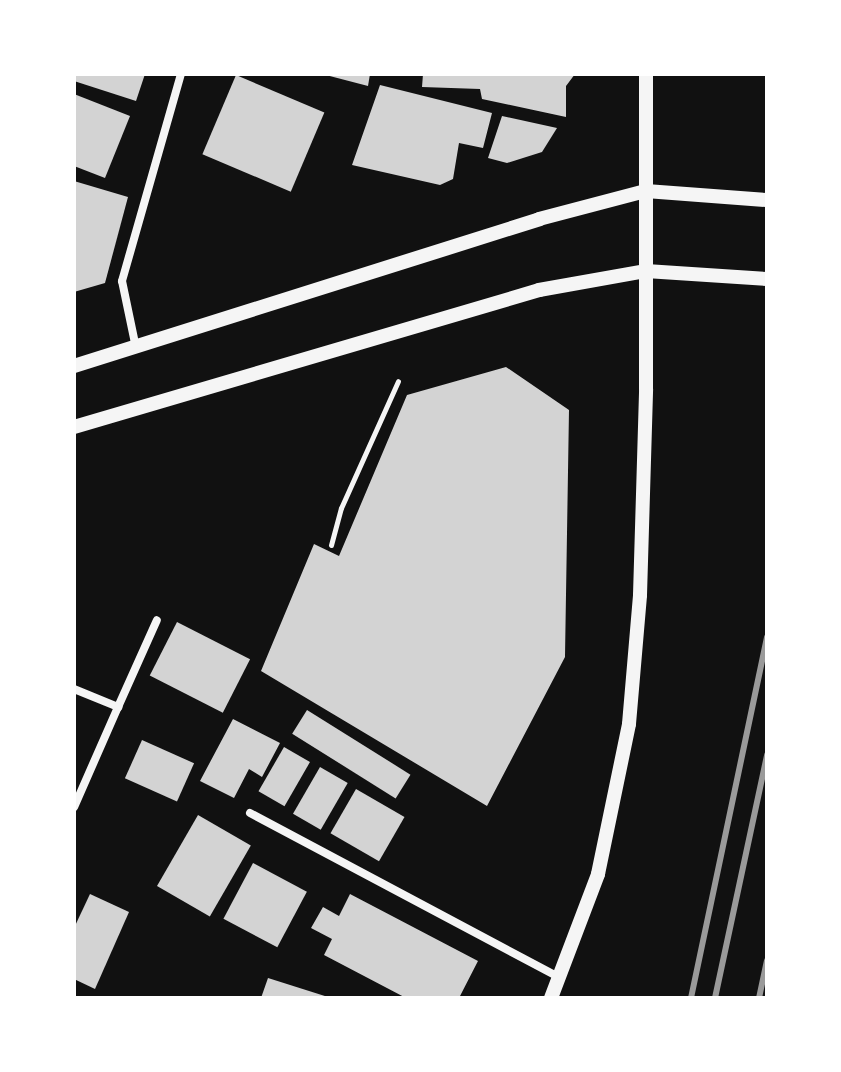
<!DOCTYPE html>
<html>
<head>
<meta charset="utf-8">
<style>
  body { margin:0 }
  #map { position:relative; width:841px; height:1072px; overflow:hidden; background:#111; font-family:"PT Sans",sans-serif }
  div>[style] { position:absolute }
  .building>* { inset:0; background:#d3d3d3; transform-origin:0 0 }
  .path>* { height:5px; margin:-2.5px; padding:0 2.5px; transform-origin:2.5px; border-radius:2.5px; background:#f5f5f5 }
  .minor>* { height:8px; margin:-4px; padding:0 4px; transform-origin:4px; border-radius:4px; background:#f5f5f5 }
  .tertiary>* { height:14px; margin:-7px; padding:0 7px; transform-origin:7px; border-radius:7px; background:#f5f5f5 }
  .rail>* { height:6px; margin:-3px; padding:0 3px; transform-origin:3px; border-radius:3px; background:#9a9a9a }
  span { translate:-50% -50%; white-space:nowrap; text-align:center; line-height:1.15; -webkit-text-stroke:8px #fff; paint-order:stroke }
  .frame { position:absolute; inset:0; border:76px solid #fff; pointer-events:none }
</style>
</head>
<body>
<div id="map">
  <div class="building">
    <i style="clip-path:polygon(74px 74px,145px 74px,136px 101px,74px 81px)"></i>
    <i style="clip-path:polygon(322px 74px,370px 74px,368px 86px)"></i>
    <i style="clip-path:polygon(423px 74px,575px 74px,566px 86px,566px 117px,482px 99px,480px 89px,422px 87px)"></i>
    <i style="left:236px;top:75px;width:96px;height:86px;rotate:23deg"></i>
    <i style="clip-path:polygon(380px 85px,492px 113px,483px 148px,459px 143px,453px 179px,440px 185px,352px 165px)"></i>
    <i style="clip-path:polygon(74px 94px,130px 116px,105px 178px,74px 166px)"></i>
    <i style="clip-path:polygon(502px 116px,557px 128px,542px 152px,507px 163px,488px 158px)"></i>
    <i style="clip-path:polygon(74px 181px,128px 197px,105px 283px,74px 292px)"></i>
    <i style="clip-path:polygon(506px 367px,569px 410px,565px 657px,487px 806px,261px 671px,314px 544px,339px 556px,407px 395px)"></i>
    <i style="left:177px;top:622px;width:82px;height:60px;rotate:27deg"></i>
    <i style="left:307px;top:710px;width:122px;height:28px;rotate:32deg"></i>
    <i style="clip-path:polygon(233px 719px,280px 743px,262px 777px,249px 769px,234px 798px,200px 781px)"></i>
    <i style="left:142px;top:740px;width:57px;height:42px;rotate:24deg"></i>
    <i style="left:284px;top:747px;width:30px;height:51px;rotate:30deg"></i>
    <i style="left:320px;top:767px;width:32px;height:54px;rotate:30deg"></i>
    <i style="left:356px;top:789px;width:56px;height:51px;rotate:30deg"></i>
    <i style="left:198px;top:815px;width:61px;height:82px;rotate:30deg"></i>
    <i style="left:253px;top:863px;width:61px;height:63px;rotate:28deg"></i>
    <i style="clip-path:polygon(90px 894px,129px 912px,95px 989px,74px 979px,74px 928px)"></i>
    <i style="clip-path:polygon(350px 894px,478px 961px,459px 998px,406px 998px,324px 955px,332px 939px,311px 928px,323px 907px,339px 916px)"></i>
    <i style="clip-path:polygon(268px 978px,328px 997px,328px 998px,261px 998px)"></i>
  </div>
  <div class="path">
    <i style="left:331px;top:545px;width:38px;rotate:-75deg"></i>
    <i style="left:341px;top:508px;width:139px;rotate:-65.8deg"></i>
  </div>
  <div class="minor">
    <i style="left:136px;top:348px;width:68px;rotate:-101.8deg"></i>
    <i style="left:122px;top:281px;width:215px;rotate:-74.1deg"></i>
    <i style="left:74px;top:689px;width:48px;rotate:22.2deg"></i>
    <i style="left:118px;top:707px;width:109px;rotate:113.7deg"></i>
    <i style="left:118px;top:707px;width:95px;rotate:-65.9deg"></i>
    <i style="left:250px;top:813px;width:350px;rotate:28deg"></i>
  </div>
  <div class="tertiary">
    <i style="left:74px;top:366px;width:488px;rotate:-17.5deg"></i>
    <i style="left:539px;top:219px;width:111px;rotate:-14.7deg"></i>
    <i style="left:646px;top:191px;width:121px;rotate:4.3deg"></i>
    <i style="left:74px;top:427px;width:485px;rotate:-16.4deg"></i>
    <i style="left:539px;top:290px;width:109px;rotate:-10.1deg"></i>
    <i style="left:646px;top:271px;width:121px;rotate:3.8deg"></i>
    <i style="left:551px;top:998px;width:133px;rotate:-69.2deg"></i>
    <i style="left:598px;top:874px;width:153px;rotate:-78.3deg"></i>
    <i style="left:629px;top:724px;width:129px;rotate:-85.1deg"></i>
    <i style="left:640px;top:595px;width:206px;rotate:-88.3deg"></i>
    <i style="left:646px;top:389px;width:315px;rotate:-90deg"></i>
  </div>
  <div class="rail">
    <i style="left:691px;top:998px;width:369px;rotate:-78.1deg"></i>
    <i style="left:715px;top:998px;width:249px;rotate:-77.9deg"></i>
    <i style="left:759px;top:998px;width:38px;rotate:-78deg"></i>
  </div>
  <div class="frame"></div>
</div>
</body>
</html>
